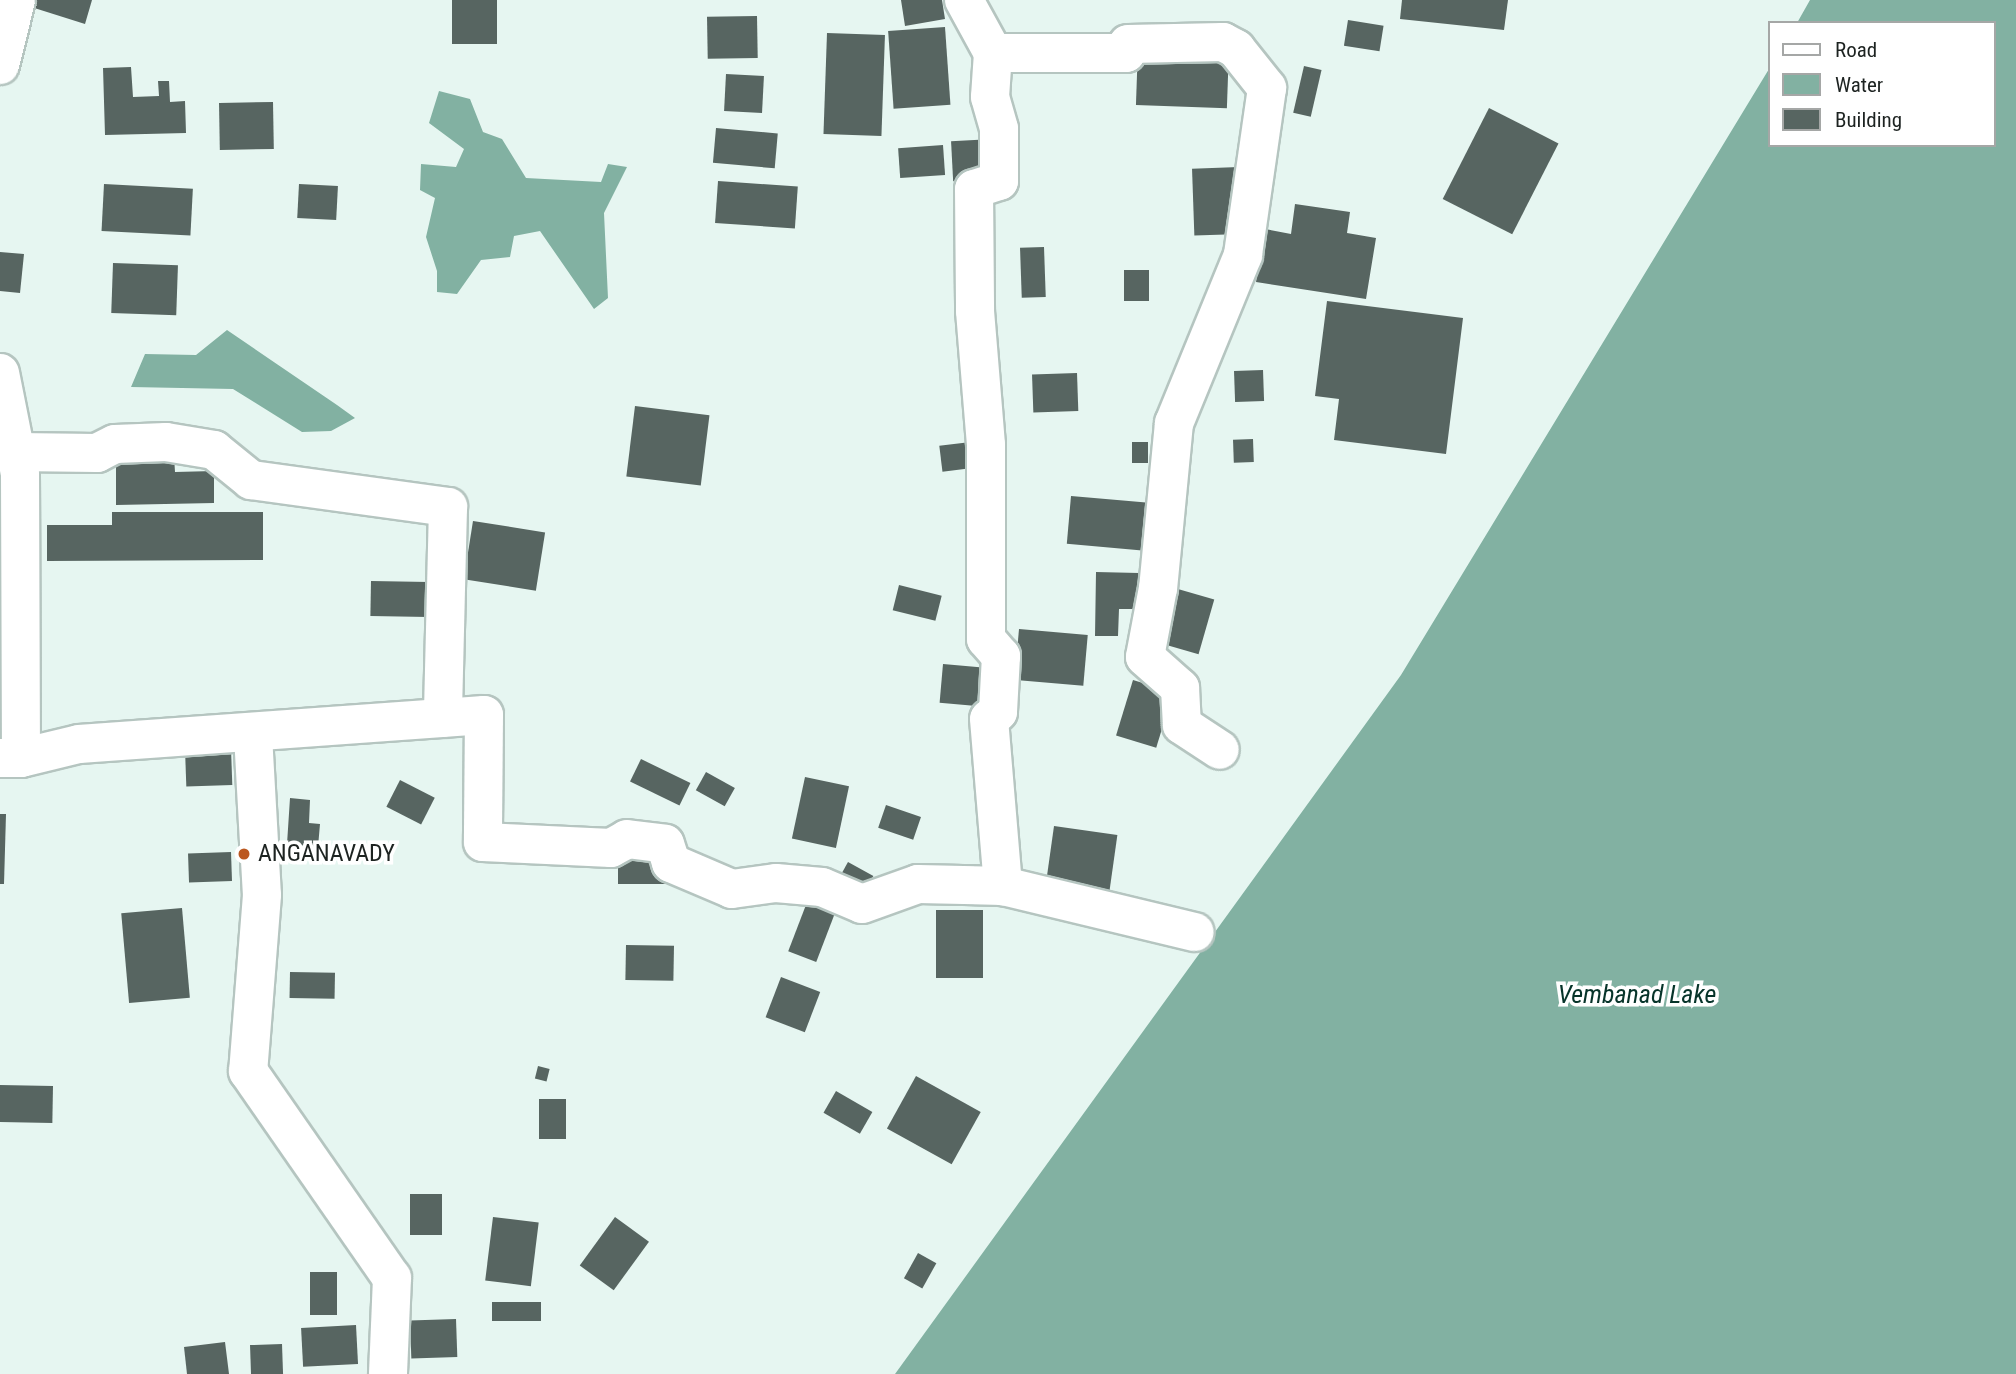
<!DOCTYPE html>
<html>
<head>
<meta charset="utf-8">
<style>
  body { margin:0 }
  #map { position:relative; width:2016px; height:1374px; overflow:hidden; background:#e6f6f1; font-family:"Roboto Condensed",sans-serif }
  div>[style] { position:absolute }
  .water>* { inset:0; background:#82b1a2 }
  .building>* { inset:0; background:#576561; transform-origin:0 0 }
  .roads { filter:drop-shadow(2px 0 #b5c5c0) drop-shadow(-2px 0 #b5c5c0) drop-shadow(0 2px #b5c5c0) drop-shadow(0 -2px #b5c5c0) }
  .minor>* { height:38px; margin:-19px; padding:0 19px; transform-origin:19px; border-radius:19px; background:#fff }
  .tertiary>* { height:38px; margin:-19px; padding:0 19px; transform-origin:19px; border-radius:19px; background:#fff }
  .dots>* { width:19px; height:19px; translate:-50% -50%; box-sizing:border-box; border:4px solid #fff; border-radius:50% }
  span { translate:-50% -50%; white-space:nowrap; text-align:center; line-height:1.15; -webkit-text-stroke:7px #fff; paint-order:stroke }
  .poi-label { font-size:24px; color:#1d2321 }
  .left { translate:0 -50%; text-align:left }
  .water-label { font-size:26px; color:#07342a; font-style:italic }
  .legend { position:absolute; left:1768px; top:21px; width:228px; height:126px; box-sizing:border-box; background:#fff; border:2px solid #a5a7a6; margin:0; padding:9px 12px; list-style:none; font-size:21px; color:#1d2321 }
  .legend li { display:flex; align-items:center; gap:14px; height:35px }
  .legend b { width:35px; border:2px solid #a5a7a6 }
</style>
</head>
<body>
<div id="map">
  <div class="water">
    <i style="clip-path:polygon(1810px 0,2016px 0,2016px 1374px,895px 1374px,1401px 675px,1769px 69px,1769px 145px,1993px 145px,1993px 23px,1797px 23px)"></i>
    <i style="clip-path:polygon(439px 91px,470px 99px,483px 132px,502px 139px,526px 178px,601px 182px,608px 164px,627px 167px,604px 213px,608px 298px,594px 309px,540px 231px,514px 236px,510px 257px,481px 260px,457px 294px,437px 292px,437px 271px,426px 237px,435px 198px,420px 190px,421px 164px,456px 167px,464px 149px,429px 123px)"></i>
    <i style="clip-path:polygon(227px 330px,337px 405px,355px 418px,331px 431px,302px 432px,233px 389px,131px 387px,145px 354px,196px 355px)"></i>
  </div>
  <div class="building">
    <i style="clip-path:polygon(30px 0,92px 0,85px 24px,28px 6px)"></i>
    <i style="left:452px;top:0;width:45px;height:44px"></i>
    <i style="clip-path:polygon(901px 0,942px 0,945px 19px,905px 26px)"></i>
    <i style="clip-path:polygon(1402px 0,1508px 0,1504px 30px,1400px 19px)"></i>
    <i style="left:757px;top:16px;width:42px;height:50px;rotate:89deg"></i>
    <i style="left:1348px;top:20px;width:36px;height:26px;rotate:9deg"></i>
    <i style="left:945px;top:27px;width:78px;height:57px;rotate:86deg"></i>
    <i style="left:827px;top:33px;width:58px;height:101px;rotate:2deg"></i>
    <i style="left:1138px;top:46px;width:91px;height:59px;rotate:2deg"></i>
    <i style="left:1304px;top:66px;width:18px;height:48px;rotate:13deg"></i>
    <i style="clip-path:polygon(131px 67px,133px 97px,159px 96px,158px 81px,169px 81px,170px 102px,185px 101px,186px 133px,105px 135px,103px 68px)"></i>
    <i style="left:726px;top:74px;width:38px;height:37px;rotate:3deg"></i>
    <i style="left:273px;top:102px;width:47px;height:54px;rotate:89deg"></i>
    <i style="left:1489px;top:108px;width:78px;height:102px;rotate:27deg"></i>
    <i style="left:716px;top:128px;width:62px;height:35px;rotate:5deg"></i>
    <i style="left:993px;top:139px;width:40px;height:42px;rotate:87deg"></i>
    <i style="left:943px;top:145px;width:30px;height:45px;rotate:86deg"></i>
    <i style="left:1239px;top:167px;width:67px;height:47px;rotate:88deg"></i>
    <i style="left:718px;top:181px;width:80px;height:42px;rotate:4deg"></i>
    <i style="left:104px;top:184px;width:89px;height:47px;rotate:3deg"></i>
    <i style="left:299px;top:184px;width:39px;height:34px;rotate:3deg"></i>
    <i style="clip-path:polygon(1295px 204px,1350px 212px,1347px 233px,1376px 238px,1366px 299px,1256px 282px,1265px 229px,1291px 234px)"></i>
    <i style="left:1044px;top:247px;width:50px;height:24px;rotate:88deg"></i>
    <i style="clip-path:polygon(0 252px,24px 254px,20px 293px,0 291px)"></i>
    <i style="left:113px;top:263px;width:65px;height:50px;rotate:2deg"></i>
    <i style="left:1124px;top:270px;width:25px;height:31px"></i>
    <i style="clip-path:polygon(1327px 301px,1463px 318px,1446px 454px,1334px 440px,1339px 399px,1315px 396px)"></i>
    <i style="left:1263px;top:370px;width:31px;height:29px;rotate:88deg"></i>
    <i style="left:1077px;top:373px;width:38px;height:45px;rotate:88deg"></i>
    <i style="left:635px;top:406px;width:75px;height:71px;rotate:7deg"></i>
    <i style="left:1253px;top:439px;width:23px;height:20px;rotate:88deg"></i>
    <i style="left:979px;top:441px;width:26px;height:40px;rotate:83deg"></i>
    <i style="left:1132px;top:442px;width:16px;height:21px"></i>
    <i style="clip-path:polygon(116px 456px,174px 456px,175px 472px,214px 471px,214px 503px,116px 505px)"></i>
    <i style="left:1071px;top:496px;width:84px;height:48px;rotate:5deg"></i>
    <i style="clip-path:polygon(112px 512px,263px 512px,263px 560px,47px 561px,47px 525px,112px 525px)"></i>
    <i style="left:473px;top:521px;width:73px;height:59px;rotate:9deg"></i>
    <i style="clip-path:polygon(1096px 572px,1139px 573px,1138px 609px,1119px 609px,1118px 636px,1095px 636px)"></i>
    <i style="left:371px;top:581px;width:58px;height:35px;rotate:1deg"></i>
    <i style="left:899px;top:585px;width:44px;height:26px;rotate:14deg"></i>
    <i style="left:1171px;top:587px;width:45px;height:57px;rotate:16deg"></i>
    <i style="left:1019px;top:629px;width:69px;height:51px;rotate:5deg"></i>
    <i style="left:943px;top:664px;width:54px;height:39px;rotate:5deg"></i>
    <i style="left:1133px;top:680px;width:42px;height:58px;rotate:17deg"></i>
    <i style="left:231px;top:748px;width:37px;height:46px;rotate:88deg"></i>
    <i style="left:641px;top:759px;width:55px;height:25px;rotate:26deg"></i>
    <i style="left:706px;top:772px;width:33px;height:21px;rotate:29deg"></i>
    <i style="left:805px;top:777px;width:45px;height:63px;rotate:12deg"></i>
    <i style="left:400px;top:780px;width:39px;height:30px;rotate:27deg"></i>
    <i style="clip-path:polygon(290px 798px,310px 800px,309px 823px,320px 824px,318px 847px,287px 844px)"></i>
    <i style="left:886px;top:805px;width:37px;height:24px;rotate:19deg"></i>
    <i style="clip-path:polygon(0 814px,6px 814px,4px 884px,0 884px)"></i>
    <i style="left:1054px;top:826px;width:64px;height:60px;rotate:8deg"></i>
    <i style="left:618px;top:849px;width:50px;height:35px"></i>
    <i style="left:231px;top:852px;width:29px;height:43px;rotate:88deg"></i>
    <i style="left:848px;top:862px;width:29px;height:27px;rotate:29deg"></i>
    <i style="left:809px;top:897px;width:30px;height:58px;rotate:21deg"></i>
    <i style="left:182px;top:908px;width:90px;height:61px;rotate:85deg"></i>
    <i style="left:936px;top:910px;width:47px;height:68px"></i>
    <i style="left:626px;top:945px;width:48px;height:35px;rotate:1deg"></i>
    <i style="left:290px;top:972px;width:45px;height:26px;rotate:1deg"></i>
    <i style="left:781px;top:977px;width:42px;height:43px;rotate:21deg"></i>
    <i style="left:538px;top:1066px;width:12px;height:13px;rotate:14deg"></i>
    <i style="left:916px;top:1076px;width:74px;height:60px;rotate:29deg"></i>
    <i style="left:0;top:1085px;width:53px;height:37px;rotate:1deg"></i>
    <i style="left:836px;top:1091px;width:42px;height:25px;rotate:30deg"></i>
    <i style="left:539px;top:1099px;width:27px;height:40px"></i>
    <i style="left:410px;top:1194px;width:32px;height:41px"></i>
    <i style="left:493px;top:1217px;width:46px;height:64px;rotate:7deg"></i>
    <i style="left:615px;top:1217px;width:42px;height:60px;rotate:36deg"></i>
    <i style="left:918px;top:1253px;width:21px;height:29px;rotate:29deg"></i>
    <i style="left:310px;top:1272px;width:27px;height:43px"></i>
    <i style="left:492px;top:1302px;width:49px;height:19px"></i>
    <i style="left:456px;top:1319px;width:38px;height:46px;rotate:88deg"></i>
    <i style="left:356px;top:1325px;width:39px;height:55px;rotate:87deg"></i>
    <i style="clip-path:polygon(225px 1342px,229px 1374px,187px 1374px,184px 1347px)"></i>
    <i style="left:282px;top:1344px;width:30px;height:32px;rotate:88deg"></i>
  </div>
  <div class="roads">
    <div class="minor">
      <i style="left:964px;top:0;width:60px;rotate:61.3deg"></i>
      <i style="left:993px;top:53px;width:44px;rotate:93.9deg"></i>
      <i style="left:990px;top:97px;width:33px;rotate:74deg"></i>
      <i style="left:999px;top:129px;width:52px;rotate:90deg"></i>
      <i style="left:999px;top:181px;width:26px;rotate:162deg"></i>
      <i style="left:974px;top:189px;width:122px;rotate:89.5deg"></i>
      <i style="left:975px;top:311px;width:134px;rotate:85.3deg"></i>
      <i style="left:986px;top:445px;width:194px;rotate:90deg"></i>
      <i style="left:986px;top:639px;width:23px;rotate:49deg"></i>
      <i style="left:1001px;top:656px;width:56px;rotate:93.1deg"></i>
      <i style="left:998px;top:712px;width:11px;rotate:142deg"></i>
      <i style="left:989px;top:719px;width:168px;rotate:85.2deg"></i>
      <i style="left:993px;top:53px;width:133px"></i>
      <i style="left:1126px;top:53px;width:9px;rotate:-77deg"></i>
      <i style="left:1128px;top:44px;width:95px;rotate:-1.2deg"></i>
      <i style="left:1223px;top:42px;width:15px;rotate:28deg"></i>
      <i style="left:1236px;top:49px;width:50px;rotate:51.5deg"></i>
      <i style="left:1267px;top:88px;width:169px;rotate:98.2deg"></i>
      <i style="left:1243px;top:255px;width:182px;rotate:112.3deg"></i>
      <i style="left:1174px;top:423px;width:166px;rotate:95.5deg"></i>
      <i style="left:1158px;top:588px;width:70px;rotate:100.7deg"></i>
      <i style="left:1145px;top:657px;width:47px;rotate:41.5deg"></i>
      <i style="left:1180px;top:688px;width:37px;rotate:87deg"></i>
      <i style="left:1182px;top:725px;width:45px;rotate:33.3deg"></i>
      <i style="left:16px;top:452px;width:81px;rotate:0.7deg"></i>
      <i style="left:97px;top:453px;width:20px;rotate:-27deg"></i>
      <i style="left:115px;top:444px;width:51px;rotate:-2.2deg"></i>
      <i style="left:166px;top:442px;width:49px;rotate:9.5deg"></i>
      <i style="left:214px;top:450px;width:48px;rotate:39deg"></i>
      <i style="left:251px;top:480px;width:199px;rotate:7.8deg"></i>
      <i style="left:448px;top:507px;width:211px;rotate:91.4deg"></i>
      <i style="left:253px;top:735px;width:160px;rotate:86.8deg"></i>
      <i style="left:262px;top:895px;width:177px;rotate:94.5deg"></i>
      <i style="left:248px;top:1071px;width:252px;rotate:55.2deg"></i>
      <i style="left:392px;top:1278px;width:96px;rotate:92.4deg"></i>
      <i style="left:21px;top:758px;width:60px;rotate:-13.6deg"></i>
      <i style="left:79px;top:744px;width:406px;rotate:-4.1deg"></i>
      <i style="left:484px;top:715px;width:127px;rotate:90.5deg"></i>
      <i style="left:483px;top:842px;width:128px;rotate:2.7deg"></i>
      <i style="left:611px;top:848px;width:18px;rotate:-29deg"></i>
      <i style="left:627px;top:839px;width:38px;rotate:7deg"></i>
      <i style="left:665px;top:844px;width:20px;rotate:72deg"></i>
      <i style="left:671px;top:863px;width:66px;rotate:23.1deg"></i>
      <i style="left:732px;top:889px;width:44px;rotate:-7.8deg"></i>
      <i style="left:776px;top:883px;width:46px;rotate:5deg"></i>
      <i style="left:822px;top:887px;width:43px;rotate:23deg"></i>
      <i style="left:862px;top:904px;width:59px;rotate:-19.7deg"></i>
      <i style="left:918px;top:884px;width:85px;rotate:1.3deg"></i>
      <i style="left:1003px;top:886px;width:197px;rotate:13.5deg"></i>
    </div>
    <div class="tertiary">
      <i style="left:0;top:65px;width:67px;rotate:-76.2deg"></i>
      <i style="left:0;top:373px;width:103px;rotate:78.8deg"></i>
      <i style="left:20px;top:474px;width:284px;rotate:89.8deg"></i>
      <i style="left:21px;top:758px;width:21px;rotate:180deg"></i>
    </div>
  </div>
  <div class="dots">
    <i style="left:244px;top:854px;background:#bb5820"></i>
  </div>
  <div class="poi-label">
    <span class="left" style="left:258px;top:854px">ANGANAVADY</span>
  </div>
  <div class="water-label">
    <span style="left:1637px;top:995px">Vembanad Lake</span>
  </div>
  <ul class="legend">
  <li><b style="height:9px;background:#fff"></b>Road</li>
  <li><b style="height:19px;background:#82b1a2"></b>Water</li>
  <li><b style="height:19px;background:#576561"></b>Building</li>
  </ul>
</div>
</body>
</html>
